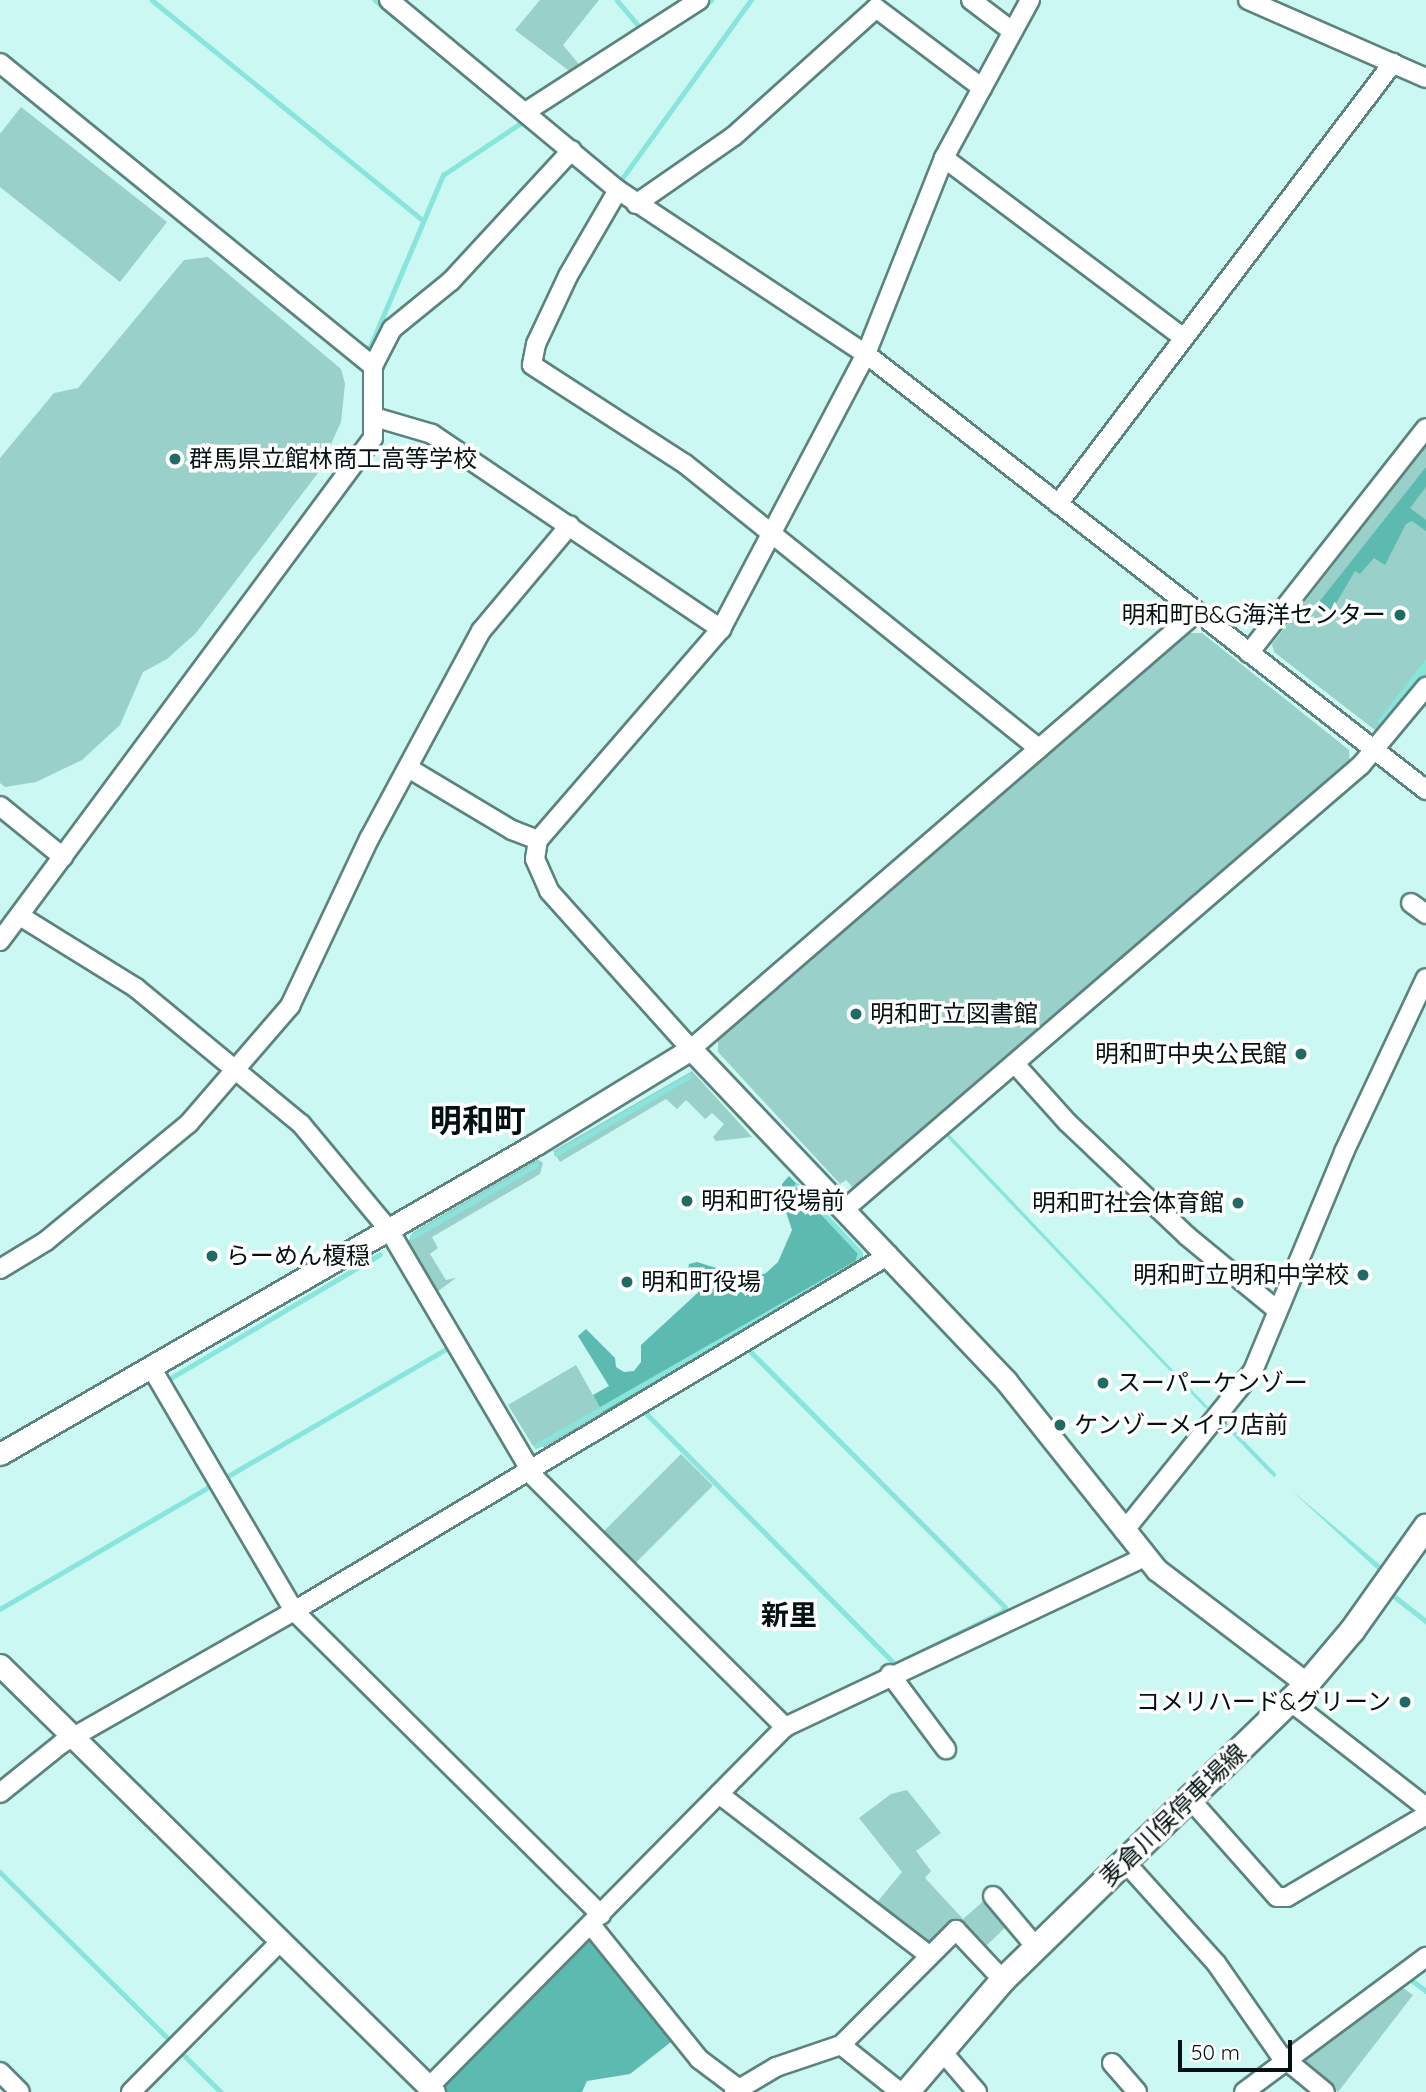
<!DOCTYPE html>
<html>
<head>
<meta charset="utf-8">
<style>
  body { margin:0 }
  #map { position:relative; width:1426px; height:2092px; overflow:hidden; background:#cbf8f2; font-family:Quicksand,"Noto Sans JP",sans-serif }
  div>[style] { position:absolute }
  .green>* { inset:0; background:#99d0c9; transform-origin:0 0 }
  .forest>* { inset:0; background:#5cbab0 }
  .water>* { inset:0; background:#88e5db; transform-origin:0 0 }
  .stream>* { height:4.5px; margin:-2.25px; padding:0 2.25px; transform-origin:2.25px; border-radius:2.25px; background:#88e5db }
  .roads { filter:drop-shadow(2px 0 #5b837f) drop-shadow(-2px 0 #5b837f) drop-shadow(0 2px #5b837f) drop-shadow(0 -2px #5b837f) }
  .minor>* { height:18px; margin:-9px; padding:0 9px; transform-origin:9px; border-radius:9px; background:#fff }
  .tertiary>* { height:21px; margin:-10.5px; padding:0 10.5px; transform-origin:10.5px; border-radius:10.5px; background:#fff }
  .secondary>* { height:24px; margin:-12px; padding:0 12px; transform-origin:12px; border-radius:12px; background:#fff }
  .dots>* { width:19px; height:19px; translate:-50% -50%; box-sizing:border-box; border:4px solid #fff; border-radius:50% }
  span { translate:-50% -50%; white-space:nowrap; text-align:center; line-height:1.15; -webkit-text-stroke:7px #fff; paint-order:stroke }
  .poi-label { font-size:24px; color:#031210 }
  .left { translate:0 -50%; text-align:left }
  .right { translate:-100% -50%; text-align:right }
  .street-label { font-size:24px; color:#031210 }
  .quarter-label { font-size:28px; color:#031210; font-weight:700 }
  .district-label { font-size:32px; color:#031210; font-weight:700 }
  .scale { position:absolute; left:1178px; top:2040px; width:114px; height:32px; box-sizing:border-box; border:4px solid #031210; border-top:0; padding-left:9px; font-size:21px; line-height:24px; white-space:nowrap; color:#031210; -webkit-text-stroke:5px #fff; paint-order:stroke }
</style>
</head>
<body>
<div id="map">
  <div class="green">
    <i style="clip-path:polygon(540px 0,599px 0,563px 45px,582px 68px,572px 73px,515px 30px)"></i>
    <i style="clip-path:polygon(21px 107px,167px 222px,120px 282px,0 187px,0 134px)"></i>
    <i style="clip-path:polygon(208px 257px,341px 369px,345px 384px,341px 422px,318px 473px,196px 633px,167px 659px,143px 672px,120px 725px,82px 760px,36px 782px,5px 787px,0 783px,0 458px,54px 393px,78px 388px,184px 260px)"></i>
    <i style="clip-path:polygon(1426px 446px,1426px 675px,1382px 728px,1375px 730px,1274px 652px,1272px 644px)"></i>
    <i style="clip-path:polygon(1187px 633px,1202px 633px,1349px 750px,1350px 763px,856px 1191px,846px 1180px,840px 1184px,718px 1052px,718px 1038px)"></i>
    <i style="clip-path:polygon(692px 1071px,752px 1137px,716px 1141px,713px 1137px,724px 1124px,712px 1113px,705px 1119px,686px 1100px,677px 1109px,666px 1099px,560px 1162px,553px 1151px)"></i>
    <i style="clip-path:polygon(537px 1159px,543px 1163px,540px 1174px,432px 1237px,438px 1248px,430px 1254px,446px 1280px,456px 1278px,437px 1292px,408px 1243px,413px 1232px)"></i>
    <i style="clip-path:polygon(576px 1365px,603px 1413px,545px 1447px,533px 1446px,508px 1405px)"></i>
    <i style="left:681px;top:1454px;width:45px;height:110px;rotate:45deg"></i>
    <i style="clip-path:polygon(907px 1790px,941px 1833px,916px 1851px,931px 1871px,925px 1878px,963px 1919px,987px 1898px,1011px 1922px,983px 1949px,959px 1923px,928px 1946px,874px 1906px,902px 1872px,859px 1818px,891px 1794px)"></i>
    <i style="clip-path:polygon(1403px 1988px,1413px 1995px,1338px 2092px,1301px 2062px)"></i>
  </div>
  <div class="forest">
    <i style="clip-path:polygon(1426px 467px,1426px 487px,1410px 508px,1426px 520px,1426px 531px,1412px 521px,1406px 524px,1385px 565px,1374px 558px,1360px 574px,1355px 571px,1331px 612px,1319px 602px)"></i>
    <i style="clip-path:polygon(789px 1176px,862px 1252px,863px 1259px,603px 1413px,593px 1395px,609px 1386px,578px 1336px,586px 1329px,615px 1358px,616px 1367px,624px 1372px,634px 1371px,641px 1362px,641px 1345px,704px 1287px,688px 1269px,689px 1264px,697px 1262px,751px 1279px,766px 1273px,778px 1262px,792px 1230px,782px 1200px,782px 1184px)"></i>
    <i style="clip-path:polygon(591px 1939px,671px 2042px,630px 2074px,587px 2081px,582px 2092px,447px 2092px,441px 2086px)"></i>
  </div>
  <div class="water">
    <i style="clip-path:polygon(1426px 659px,1426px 672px,1383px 727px,1377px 722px)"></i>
    <i style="clip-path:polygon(947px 1132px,1208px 1407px,1206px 1409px,945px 1135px)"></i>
    <i style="left:1226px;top:1422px;width:73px;height:4px;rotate:46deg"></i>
    <i style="clip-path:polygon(1291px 1490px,1385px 1569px,1381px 1573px)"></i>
  </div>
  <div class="stream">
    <i style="left:152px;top:0;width:349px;rotate:39.1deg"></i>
    <i style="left:375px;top:0;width:26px;rotate:40deg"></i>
    <i style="left:617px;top:0;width:39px;rotate:50deg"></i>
    <i style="left:703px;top:6px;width:10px;rotate:-37deg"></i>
    <i style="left:621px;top:180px;width:222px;rotate:-54.2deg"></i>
    <i style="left:361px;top:348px;width:9px;rotate:-6deg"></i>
    <i style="left:370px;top:347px;width:187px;rotate:-67deg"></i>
    <i style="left:443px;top:175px;width:97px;rotate:-33.7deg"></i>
    <i style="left:556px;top:1154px;width:153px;rotate:-30.3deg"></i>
    <i style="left:412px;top:1237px;width:143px;rotate:-30.1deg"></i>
    <i style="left:751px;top:1352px;width:360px;rotate:45.1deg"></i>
    <i style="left:1005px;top:1607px;width:5px;rotate:112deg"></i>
    <i style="left:1003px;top:1612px;width:170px;rotate:153.9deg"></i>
    <i style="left:171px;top:1378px;width:242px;rotate:-30.6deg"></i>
    <i style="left:645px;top:1412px;width:355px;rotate:45.2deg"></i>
    <i style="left:536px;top:1446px;width:370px;rotate:-29.8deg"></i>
    <i style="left:857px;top:1262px;width:9px;rotate:-72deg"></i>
    <i style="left:860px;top:1253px;width:92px;rotate:-133.2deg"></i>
    <i style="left:223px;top:1479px;width:258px;rotate:-30.2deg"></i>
    <i style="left:1394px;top:1596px;width:41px;rotate:38deg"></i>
    <i style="left:294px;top:1600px;width:58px;rotate:-30.1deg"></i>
    <i style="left:0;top:1609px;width:246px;rotate:-30.3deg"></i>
    <i style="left:0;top:1872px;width:245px;rotate:44.7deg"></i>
    <i style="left:1409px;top:1978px;width:21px;rotate:37deg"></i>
    <i style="left:180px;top:2051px;width:58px;rotate:45deg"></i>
  </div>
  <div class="roads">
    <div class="minor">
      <i style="left:389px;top:0;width:298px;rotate:39.7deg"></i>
      <i style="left:618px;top:190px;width:297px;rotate:33.5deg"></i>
      <i style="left:866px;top:354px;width:710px;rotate:37.9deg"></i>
      <i style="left:971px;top:0;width:51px;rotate:37.1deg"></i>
      <i style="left:1030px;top:0;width:180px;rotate:118.6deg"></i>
      <i style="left:944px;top:158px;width:211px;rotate:111.7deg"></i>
      <i style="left:866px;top:354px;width:311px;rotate:117.8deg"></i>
      <i style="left:721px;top:629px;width:279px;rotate:130.9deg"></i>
      <i style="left:538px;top:840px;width:19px;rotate:99deg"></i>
      <i style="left:535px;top:859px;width:35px;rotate:66deg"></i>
      <i style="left:549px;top:891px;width:212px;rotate:48.1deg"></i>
      <i style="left:691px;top:1049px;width:669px;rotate:-40.82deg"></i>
      <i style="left:1248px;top:0;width:194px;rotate:23.7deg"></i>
      <i style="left:0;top:63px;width:481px;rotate:39.1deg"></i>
      <i style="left:527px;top:111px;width:205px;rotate:-32.8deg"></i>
      <i style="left:944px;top:158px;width:300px;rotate:36.9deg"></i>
      <i style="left:618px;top:190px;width:99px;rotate:120.2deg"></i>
      <i style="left:568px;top:276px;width:75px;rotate:115.2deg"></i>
      <i style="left:536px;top:344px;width:21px;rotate:101deg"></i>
      <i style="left:532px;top:365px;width:182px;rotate:32.9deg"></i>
      <i style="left:685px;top:464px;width:454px;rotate:38.8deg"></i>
      <i style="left:636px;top:204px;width:119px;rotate:-34.8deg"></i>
      <i style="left:734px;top:136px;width:191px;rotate:-42deg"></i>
      <i style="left:876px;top:8px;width:133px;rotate:37deg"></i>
      <i style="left:374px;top:417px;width:60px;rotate:16.3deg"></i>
      <i style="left:432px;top:434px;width:349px;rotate:34deg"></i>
      <i style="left:1058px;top:504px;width:554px;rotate:-52.78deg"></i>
      <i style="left:1249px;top:653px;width:286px;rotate:-51.8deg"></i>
      <i style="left:410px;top:769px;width:119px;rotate:30.9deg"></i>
      <i style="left:512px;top:830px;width:28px;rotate:21deg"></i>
      <i style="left:0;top:806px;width:81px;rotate:39deg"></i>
      <i style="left:1411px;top:903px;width:19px;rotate:36deg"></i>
      <i style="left:20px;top:916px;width:137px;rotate:31.8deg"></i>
      <i style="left:136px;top:988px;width:214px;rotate:39.5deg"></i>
      <i style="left:301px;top:1124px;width:138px;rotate:50.3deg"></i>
      <i style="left:389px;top:1230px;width:276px;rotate:59.5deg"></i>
      <i style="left:0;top:941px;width:626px;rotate:-53.44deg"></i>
      <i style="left:373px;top:438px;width:72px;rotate:-90deg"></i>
      <i style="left:373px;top:366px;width:42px;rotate:-62.8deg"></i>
      <i style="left:392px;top:329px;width:76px;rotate:-39.1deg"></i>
      <i style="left:451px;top:281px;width:178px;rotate:-47.3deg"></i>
      <i style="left:1015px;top:1064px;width:78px;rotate:48.1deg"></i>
      <i style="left:1067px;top:1122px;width:166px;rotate:43.5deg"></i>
      <i style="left:1187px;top:1236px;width:117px;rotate:39.4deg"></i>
      <i style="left:845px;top:1209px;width:681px;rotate:-40.71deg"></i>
      <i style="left:1361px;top:765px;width:102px;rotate:-50.2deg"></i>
      <i style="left:0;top:1269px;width:54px;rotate:-31.3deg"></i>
      <i style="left:46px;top:1241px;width:185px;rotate:-39.5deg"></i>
      <i style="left:189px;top:1123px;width:155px;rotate:-49.2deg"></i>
      <i style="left:290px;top:1006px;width:185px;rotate:-64.7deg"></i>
      <i style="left:369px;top:839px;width:236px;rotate:-61.7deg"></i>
      <i style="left:481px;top:631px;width:138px;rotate:-50deg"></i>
      <i style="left:151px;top:1367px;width:283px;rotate:59.6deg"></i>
      <i style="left:294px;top:1611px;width:432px;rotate:44.7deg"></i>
      <i style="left:526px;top:1469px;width:366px;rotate:44.9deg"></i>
      <i style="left:1124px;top:1531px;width:206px;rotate:-51.1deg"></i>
      <i style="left:1253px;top:1371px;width:237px;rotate:-67.4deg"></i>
      <i style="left:1344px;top:1152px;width:192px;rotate:-64.8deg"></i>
      <i style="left:890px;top:1674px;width:94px;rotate:53.3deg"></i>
      <i style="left:1291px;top:1702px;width:171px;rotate:37.9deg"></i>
      <i style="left:0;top:1793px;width:78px;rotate:-38.8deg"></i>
      <i style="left:61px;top:1744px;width:268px;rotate:-29.7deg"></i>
      <i style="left:294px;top:1611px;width:693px;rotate:-30.89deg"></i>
      <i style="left:719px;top:1794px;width:265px;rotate:37.5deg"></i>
      <i style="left:1190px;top:1799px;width:131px;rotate:48.4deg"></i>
      <i style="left:1277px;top:1897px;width:10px"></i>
      <i style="left:1287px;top:1897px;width:161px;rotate:-30.5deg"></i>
      <i style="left:1125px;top:1862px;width:136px;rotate:48deg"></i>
      <i style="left:1216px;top:1963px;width:112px;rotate:55.2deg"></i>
      <i style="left:1280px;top:2055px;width:58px;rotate:39.4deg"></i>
      <i style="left:993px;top:1896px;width:67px;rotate:49.9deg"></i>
      <i style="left:591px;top:1925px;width:172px;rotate:51.1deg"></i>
      <i style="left:699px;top:2059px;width:55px;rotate:36.9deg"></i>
      <i style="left:841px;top:2045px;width:75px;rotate:38.5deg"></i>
      <i style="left:940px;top:2049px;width:57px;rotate:49.3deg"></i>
      <i style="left:1112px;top:2063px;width:38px;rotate:49deg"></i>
      <i style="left:0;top:2072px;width:28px;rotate:45deg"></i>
      <i style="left:429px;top:2087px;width:506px;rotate:-45.32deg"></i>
      <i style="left:785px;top:1727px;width:398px;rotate:-25.3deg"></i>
      <i style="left:131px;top:2092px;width:211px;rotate:-45.2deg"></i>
      <i style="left:734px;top:2092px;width:49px;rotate:-30.8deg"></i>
      <i style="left:776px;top:2067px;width:69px;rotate:-18.7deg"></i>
      <i style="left:841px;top:2045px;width:163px;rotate:-45deg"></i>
      <i style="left:956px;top:1930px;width:69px;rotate:46.8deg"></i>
      <i style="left:1244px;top:2092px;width:227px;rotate:-36.6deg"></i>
    </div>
    <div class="tertiary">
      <i style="left:0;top:1454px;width:619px;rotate:-30.04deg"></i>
      <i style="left:536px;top:1144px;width:182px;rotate:-31.5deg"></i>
      <i style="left:691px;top:1049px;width:458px;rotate:46.5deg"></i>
      <i style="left:1006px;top:1381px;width:242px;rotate:51.4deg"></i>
      <i style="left:1157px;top:1570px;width:188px;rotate:37.2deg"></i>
      <i style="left:0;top:1665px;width:609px;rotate:44.53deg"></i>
    </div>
    <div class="secondary">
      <i style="left:907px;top:2092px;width:148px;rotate:-49.4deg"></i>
      <i style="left:1003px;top:1980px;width:424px;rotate:-44.2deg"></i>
      <i style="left:1307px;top:1684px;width:70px;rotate:-49.7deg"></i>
      <i style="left:1352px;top:1631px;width:128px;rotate:-54.6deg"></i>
    </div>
  </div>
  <div class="dots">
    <i style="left:175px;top:459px;background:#216b65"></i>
    <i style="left:1400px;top:615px;background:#216b65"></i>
    <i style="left:856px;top:1014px;background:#216b65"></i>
    <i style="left:1301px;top:1054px;background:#216b65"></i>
    <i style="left:687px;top:1201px;background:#216b65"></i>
    <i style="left:1238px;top:1203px;background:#216b65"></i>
    <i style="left:212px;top:1256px;background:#216b65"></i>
    <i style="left:1363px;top:1275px;background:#216b65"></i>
    <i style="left:627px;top:1282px;background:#216b65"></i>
    <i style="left:1103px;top:1383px;background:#216b65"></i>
    <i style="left:1060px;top:1425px;background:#216b65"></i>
    <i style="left:1405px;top:1702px;background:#216b65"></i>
  </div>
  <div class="poi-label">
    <span class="left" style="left:189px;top:459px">群馬県立館林商工高等学校</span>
    <span class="right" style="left:1386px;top:615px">明和町B&amp;G海洋センター</span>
    <span class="left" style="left:870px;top:1014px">明和町立図書館</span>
    <span class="right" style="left:1287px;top:1054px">明和町中央公民館</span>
    <span class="left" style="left:701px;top:1201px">明和町役場前</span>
    <span class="right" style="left:1224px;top:1203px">明和町社会体育館</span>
    <span class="left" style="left:226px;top:1256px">らーめん榎穏</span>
    <span class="right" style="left:1349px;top:1275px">明和町立明和中学校</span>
    <span class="left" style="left:641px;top:1282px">明和町役場</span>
    <span class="left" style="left:1117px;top:1383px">スーパーケンゾー</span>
    <span class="left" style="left:1074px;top:1425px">ケンゾーメイワ店前</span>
    <span class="right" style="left:1391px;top:1702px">コメリハード&amp;グリーン</span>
  </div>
  <div class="street-label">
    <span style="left:1173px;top:1815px;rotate:-44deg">麦倉川俣停車場線</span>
  </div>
  <div class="quarter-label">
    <span style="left:789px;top:1615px">新里</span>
  </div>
  <div class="district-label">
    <span style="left:478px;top:1120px">明和町</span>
  </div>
  <div class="scale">50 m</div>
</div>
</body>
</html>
